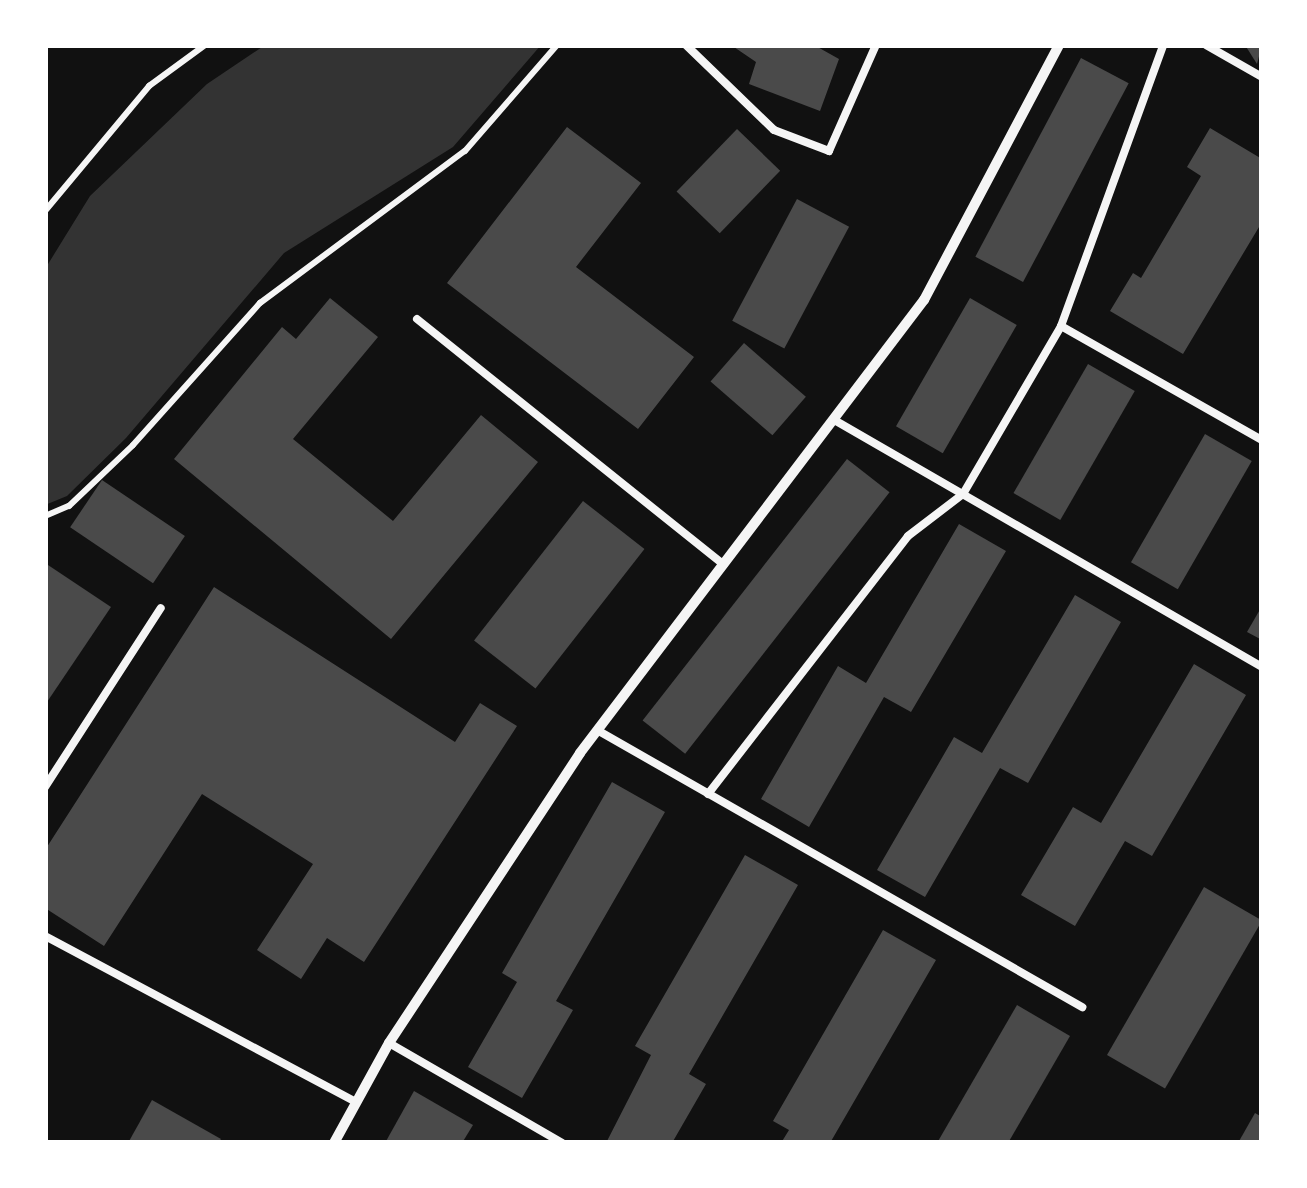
<!DOCTYPE html>
<html>
<head>
<meta charset="utf-8">
<style>
  body { margin:0 }
  #map { position:relative; width:1307px; height:1188px; overflow:hidden; background:#111; font-family:"Alegreya Sans",sans-serif }
  div>[style] { position:absolute }
  .water>* { inset:0; background:#333 }
  .building>* { inset:0; background:#4a4a4a; transform-origin:0 0 }
  .path>* { height:6px; margin:-3px; padding:0 3px; transform-origin:3px; border-radius:3px; background:#f5f5f5 }
  .service>* { height:8px; margin:-4px; padding:0 4px; transform-origin:4px; border-radius:4px; background:#f5f5f5 }
  .minor>* { height:10px; margin:-5px; padding:0 5px; transform-origin:5px; border-radius:5px; background:#f5f5f5 }
  span { translate:-50% -50%; white-space:nowrap; text-align:center; line-height:1.15; -webkit-text-stroke:9px #fff; paint-order:stroke }
  .frame { position:absolute; inset:0; border:48px solid #fff; pointer-events:none }
</style>
</head>
<body>
<div id="map">
  <div class="water">
    <i style="clip-path:polygon(265px 45px,541px 45px,453px 147px,284px 253px,126px 438px,67px 496px,45px 505px,45px 269px,90px 196px,207px 84px)"></i>
  </div>
  <div class="building">
    <i style="clip-path:polygon(731px 45px,814px 45px,839px 59px,820px 111px,749px 84px,756px 62px)"></i>
    <i style="clip-path:polygon(1245px 45px,1262px 45px,1257px 64px)"></i>
    <i style="left:1081px;top:58px;width:54px;height:225px;rotate:28deg"></i>
    <i style="clip-path:polygon(567px 127px,641px 183px,576px 267px,694px 357px,638px 429px,447px 283px)"></i>
    <i style="clip-path:polygon(1210px 128px,1262px 159px,1262px 222px,1183px 354px,1110px 311px,1133px 273px,1141px 278px,1201px 176px,1187px 167px)"></i>
    <i style="left:737px;top:129px;width:60px;height:87px;rotate:44deg"></i>
    <i style="left:797px;top:199px;width:59px;height:138px;rotate:28deg"></i>
    <i style="clip-path:polygon(330px 298px,378px 337px,293px 439px,393px 521px,481px 415px,538px 462px,391px 639px,174px 459px,282px 327px,296px 339px)"></i>
    <i style="left:970px;top:298px;width:54px;height:148px;rotate:30deg"></i>
    <i style="left:744px;top:343px;width:82px;height:51px;rotate:41deg"></i>
    <i style="left:1088px;top:364px;width:54px;height:149px;rotate:30deg"></i>
    <i style="left:1205px;top:434px;width:54px;height:148px;rotate:30deg"></i>
    <i style="left:847px;top:459px;width:54px;height:332px;rotate:38deg"></i>
    <i style="left:102px;top:480px;width:100px;height:57px;rotate:34deg"></i>
    <i style="left:583px;top:501px;width:78px;height:177px;rotate:38deg"></i>
    <i style="clip-path:polygon(959px 524px,1006px 551px,911px 712px,884px 697px,809px 827px,761px 799px,838px 666px,866px 683px)"></i>
    <i style="clip-path:polygon(45px 563px,111px 607px,45px 705px)"></i>
    <i style="clip-path:polygon(214px 587px,455px 742px,480px 703px,517px 726px,364px 962px,327px 938px,301px 979px,257px 950px,313px 864px,202px 794px,104px 946px,45px 908px,45px 850px)"></i>
    <i style="clip-path:polygon(1075px 595px,1121px 622px,1028px 783px,1000px 768px,925px 897px,877px 870px,954px 737px,982px 753px)"></i>
    <i style="clip-path:polygon(1262px 606px,1262px 640px,1247px 632px)"></i>
    <i style="clip-path:polygon(1194px 664px,1246px 695px,1152px 856px,1125px 841px,1075px 926px,1021px 895px,1073px 807px,1101px 823px)"></i>
    <i style="clip-path:polygon(612px 782px,665px 812px,556px 1001px,573px 1010px,522px 1098px,468px 1067px,517px 982px,502px 973px)"></i>
    <i style="clip-path:polygon(745px 855px,798px 885px,689px 1074px,706px 1084px,672px 1143px,606px 1143px,651px 1055px,635px 1046px)"></i>
    <i style="left:1204px;top:887px;width:67px;height:194px;rotate:30deg"></i>
    <i style="clip-path:polygon(883px 930px,936px 960px,830px 1143px,781px 1143px,789px 1130px,773px 1121px)"></i>
    <i style="clip-path:polygon(1017px 1005px,1070px 1036px,1008px 1143px,937px 1143px)"></i>
    <i style="clip-path:polygon(414px 1091px,473px 1125px,462px 1143px,385px 1143px)"></i>
    <i style="clip-path:polygon(152px 1100px,221px 1139px,218px 1143px,128px 1143px)"></i>
    <i style="clip-path:polygon(1255px 1113px,1262px 1117px,1262px 1143px,1238px 1143px)"></i>
  </div>
  <div class="path">
    <i style="left:45px;top:211px;width:163px;rotate:-50.2deg"></i>
    <i style="left:149px;top:86px;width:69px;rotate:-36.2deg"></i>
    <i style="left:45px;top:516px;width:26px;rotate:-23deg"></i>
    <i style="left:69px;top:506px;width:88px;rotate:-43.6deg"></i>
    <i style="left:133px;top:445px;width:191px;rotate:-48.2deg"></i>
    <i style="left:260px;top:303px;width:255px;rotate:-36.6deg"></i>
    <i style="left:465px;top:151px;width:140px;rotate:-49deg"></i>
  </div>
  <div class="service">
    <i style="left:686px;top:45px;width:122px;rotate:44deg"></i>
    <i style="left:774px;top:130px;width:59px;rotate:20.9deg"></i>
    <i style="left:829px;top:151px;width:116px;rotate:-66.1deg"></i>
    <i style="left:1206px;top:45px;width:64px;rotate:29.7deg"></i>
    <i style="left:417px;top:319px;width:393px;rotate:38.7deg"></i>
    <i style="left:1061px;top:326px;width:231px;rotate:29.6deg"></i>
    <i style="left:836px;top:421px;width:492px;rotate:30deg"></i>
    <i style="left:597px;top:730px;width:559px;rotate:29.73deg"></i>
    <i style="left:45px;top:787px;width:213px;rotate:-57.1deg"></i>
    <i style="left:708px;top:794px;width:326px;rotate:-52.2deg"></i>
    <i style="left:908px;top:536px;width:69px;rotate:-37.4deg"></i>
    <i style="left:963px;top:494px;width:194px;rotate:-59.7deg"></i>
    <i style="left:1061px;top:326px;width:299px;rotate:-70deg"></i>
    <i style="left:45px;top:936px;width:353px;rotate:28.1deg"></i>
    <i style="left:389px;top:1043px;width:200px;rotate:30deg"></i>
  </div>
  <div class="minor">
    <i style="left:334px;top:1143px;width:114px;rotate:-61.2deg"></i>
    <i style="left:389px;top:1043px;width:347px;rotate:-56.6deg"></i>
    <i style="left:580px;top:753px;width:569px;rotate:-52.79deg"></i>
    <i style="left:924px;top:300px;width:289px;rotate:-62.1deg"></i>
  </div>
  <div class="frame"></div>
</div>
</body>
</html>
